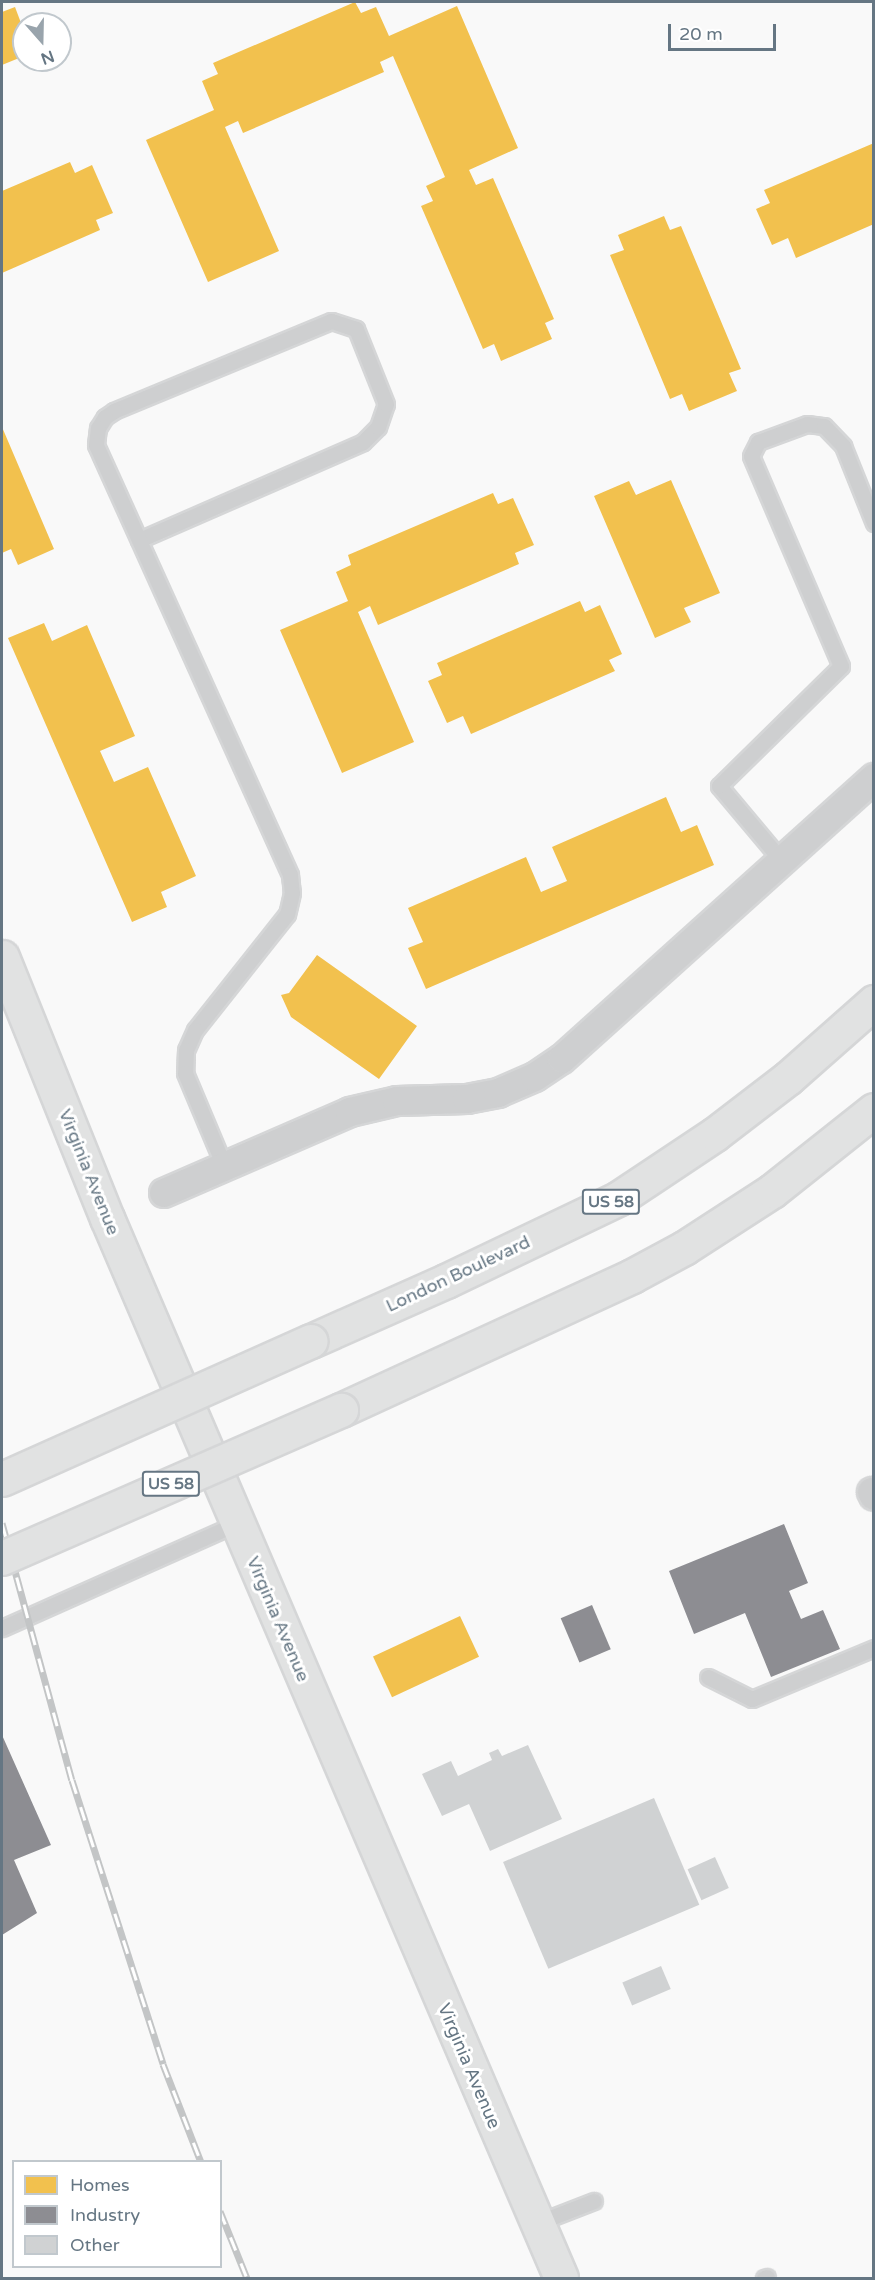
<!DOCTYPE html>
<html>
<head>
<meta charset="utf-8">
<style>
  body { margin:0 }
  #map { position:relative; width:875px; height:2280px; overflow:hidden; background:#f9f9f9; font-family:"Varela Round",sans-serif }
  div>[style] { position:absolute }
  .homes>* { inset:0; background:#f2c14e; transform-origin:0 0 }
  .industry>* { inset:0; background:#8d8d92; transform-origin:0 0 }
  .building>* { inset:0; background:#d0d2d3; transform-origin:0 0 }
  .roads { filter:drop-shadow(2px 0 #d5d6d7) drop-shadow(-2px 0 #d5d6d7) drop-shadow(0 2px #d5d6d7) drop-shadow(0 -2px #d5d6d7) }
  .lane>* { height:15px; margin:-7.5px; padding:0 7.5px; transform-origin:7.5px; border-radius:7.5px; background:#cecfd0 }
  .street>* { height:28px; margin:-14px; padding:0 14px; transform-origin:14px; border-radius:14px; background:#cecfd0 }
  .secondary>* { height:33px; margin:-16.5px; padding:0 16.5px; transform-origin:16.5px; border-radius:16.5px; background:#e1e2e2 }
  .primary>* { height:33px; margin:-16.5px; padding:0 16.5px; transform-origin:16.5px; border-radius:16.5px; background:#e1e2e2 }
  .rail>* { height:7px; margin-top:-3.5px; transform-origin:0; background:repeating-linear-gradient(90deg,#fff 0 14px,#c3c5c6 0 28px); box-sizing:border-box; border-block:2px solid #c3c5c6 }
  .bridges { filter:drop-shadow(2px 0 #d5d6d7) drop-shadow(-2px 0 #d5d6d7) drop-shadow(0 2px #d5d6d7) drop-shadow(0 -2px #d5d6d7) }
  .primary-bridge>* { height:33px; margin:-16.5px; padding:0 16.5px; transform-origin:16.5px; border-radius:16.5px; background:#e1e2e2 }
  span { translate:-50% -50%; white-space:nowrap; text-align:center; line-height:1.15; -webkit-text-stroke:6px #fff; paint-order:stroke }
  .shield-label span { padding:2px 4px; background:#fff; border:2px solid; border-radius:4px; -webkit-text-stroke-width:0 }
  .shield-label { font-size:16px; color:#657683; font-weight:700 }
  .street-label { font-size:18px; color:#657683 }
  .frame { position:absolute; inset:0; border:3px solid #657683; pointer-events:none }
  .legend { position:absolute; left:12px; top:2160px; width:210px; height:108px; box-sizing:border-box; background:#fff; border:2px solid #c1c8cd; margin:0; padding:8px 10px; list-style:none; font-size:18px; color:#657683 }
  .legend li { display:flex; align-items:center; gap:12px; height:30px }
  .legend b { width:30px; border:2px solid #c1c8cd }
  .north { position:absolute; left:12px; top:12px; width:60px; height:60px; box-sizing:border-box; background:#fff; border:2px solid #c1c8cd; border-radius:50%; rotate:160deg; font-size:16px; font-weight:700; line-height:24px; text-align:center; color:#657683 }
  .north::after { content:''; display:block; margin:auto; width:21px; height:27px; background:#99a4ac; clip-path:polygon(50% 0,100% 100%,50% 72%,0 100%) }
  .scale { position:absolute; left:668px; top:24px; width:108px; height:27px; box-sizing:border-box; border:3px solid #657683; border-top:0; padding-left:8px; font-size:18px; line-height:21px; white-space:nowrap; color:#657683; -webkit-text-stroke:4px #fff; paint-order:stroke }
</style>
</head>
<body>
<div id="map">
  <div class="homes">
    <i style="clip-path:polygon(355px 2px,361px 13px,376px 7px,389px 36px,457px 6px,518px 148px,469px 170px,476px 185px,493px 178px,554px 319px,545px 323px,552px 339px,501px 361px,494px 344px,483px 349px,421px 206px,433px 201px,426px 186px,445px 177px,393px 56px,380px 62px,384px 72px,243px 133px,238px 121px,225px 127px,279px 251px,208px 282px,146px 140px,214px 110px,202px 81px,218px 74px,213px 63px)"></i>
    <i style="clip-path:polygon(15px 7px,24px 31px,24px 56px,2px 65px,2px 12px)"></i>
    <i style="clip-path:polygon(874px 143px,874px 224px,796px 258px,788px 238px,772px 245px,756px 209px,770px 203px,764px 190px)"></i>
    <i style="clip-path:polygon(70px 162px,75px 173px,92px 165px,113px 213px,96px 220px,100px 230px,2px 273px,2px 191px)"></i>
    <i style="clip-path:polygon(664px 216px,670px 230px,681px 226px,741px 369px,729px 373px,737px 391px,689px 411px,682px 394px,670px 399px,610px 255px,624px 250px,618px 235px)"></i>
    <i style="clip-path:polygon(2px 427px,54px 549px,18px 565px,11px 549px,2px 553px)"></i>
    <i style="clip-path:polygon(671px 480px,720px 593px,684px 608px,691px 622px,655px 638px,594px 496px,629px 481px,636px 495px)"></i>
    <i style="clip-path:polygon(493px 493px,498px 504px,513px 498px,534px 545px,515px 553px,519px 564px,378px 625px,370px 606px,358px 612px,414px 742px,342px 773px,280px 630px,348px 601px,336px 572px,351px 565px,348px 555px)"></i>
    <i style="clip-path:polygon(580px 601px,585px 612px,600px 605px,622px 654px,609px 660px,615px 671px,471px 734px,463px 716px,447px 723px,428px 681px,442px 675px,437px 663px)"></i>
    <i style="clip-path:polygon(44px 623px,52px 641px,87px 625px,135px 736px,100px 751px,114px 782px,148px 767px,196px 876px,161px 892px,167px 907px,132px 922px,8px 638px)"></i>
    <i style="clip-path:polygon(666px 797px,681px 832px,697px 825px,714px 865px,426px 989px,408px 948px,423px 942px,408px 908px,526px 857px,541px 892px,567px 881px,552px 847px)"></i>
    <i style="clip-path:polygon(317px 955px,417px 1026px,379px 1079px,291px 1017px,281px 995px,289px 993px)"></i>
    <i style="left:460px;top:1616px;width:45px;height:96px;rotate:65deg"></i>
  </div>
  <div class="industry">
    <i style="clip-path:polygon(784px 1524px,808px 1583px,789px 1591px,801px 1619px,823px 1610px,840px 1649px,771px 1677px,745px 1613px,694px 1634px,669px 1571px)"></i>
    <i style="left:592px;top:1605px;width:48px;height:34px;rotate:67deg"></i>
    <i style="clip-path:polygon(2px 1735px,51px 1845px,14px 1860px,37px 1913px,2px 1935px)"></i>
  </div>
  <div class="building">
    <i style="clip-path:polygon(528px 1745px,562px 1819px,490px 1851px,469px 1804px,442px 1816px,422px 1774px,451px 1761px,458px 1776px,492px 1760px,489px 1753px,498px 1749px,502px 1756px)"></i>
    <i style="left:654px;top:1798px;width:116px;height:164px;rotate:67deg"></i>
    <i style="left:715px;top:1857px;width:34px;height:30px;rotate:66deg"></i>
    <i style="left:661px;top:1966px;width:25px;height:42px;rotate:67deg"></i>
  </div>
  <div class="roads">
    <div class="lane">
      <i style="left:139px;top:540px;width:244px;rotate:-23.6deg"></i>
      <i style="left:363px;top:442px;width:21px;rotate:-45deg"></i>
      <i style="left:378px;top:427px;width:24px;rotate:-71deg"></i>
      <i style="left:386px;top:404px;width:81px;rotate:-111.8deg"></i>
      <i style="left:356px;top:329px;width:26px;rotate:-162deg"></i>
      <i style="left:331px;top:321px;width:235px;rotate:157.5deg"></i>
      <i style="left:114px;top:411px;width:11px;rotate:146deg"></i>
      <i style="left:105px;top:417px;width:13px;rotate:122deg"></i>
      <i style="left:98px;top:428px;width:17px;rotate:97deg"></i>
      <i style="left:96px;top:445px;width:472px;rotate:65.7deg"></i>
      <i style="left:290px;top:875px;width:18px;rotate:84deg"></i>
      <i style="left:292px;top:893px;width:22px;rotate:103deg"></i>
      <i style="left:287px;top:914px;width:148px;rotate:128.4deg"></i>
      <i style="left:195px;top:1030px;width:22px;rotate:114deg"></i>
      <i style="left:186px;top:1050px;width:23px;rotate:92deg"></i>
      <i style="left:185px;top:1073px;width:101px;rotate:67.2deg"></i>
      <i style="left:782px;top:861px;width:98px;rotate:-130deg"></i>
      <i style="left:719px;top:786px;width:171px;rotate:-44.5deg"></i>
      <i style="left:841px;top:666px;width:228px;rotate:-113.2deg"></i>
      <i style="left:751px;top:456px;width:16px;rotate:-63deg"></i>
      <i style="left:758px;top:442px;width:52px;rotate:-20.2deg"></i>
      <i style="left:807px;top:424px;width:17px;rotate:7deg"></i>
      <i style="left:824px;top:426px;width:28px;rotate:46deg"></i>
      <i style="left:843px;top:446px;width:83px;rotate:68.1deg"></i>
      <i style="left:2px;top:1628px;width:258px;rotate:-24deg"></i>
      <i style="left:708px;top:1677px;width:49px;rotate:26.6deg"></i>
      <i style="left:752px;top:1699px;width:132px;rotate:-22.7deg"></i>
      <i style="left:537px;top:2223px;width:61px;rotate:-21.1deg"></i>
      <i style="left:764px;top:2278px;width:3px;rotate:-18deg"></i>
    </div>
    <div class="street">
      <i style="left:164px;top:1193px;width:203px;rotate:-23.5deg"></i>
      <i style="left:350px;top:1112px;width:48px;rotate:-13.2deg"></i>
      <i style="left:397px;top:1101px;width:70px;rotate:-1.6deg"></i>
      <i style="left:467px;top:1099px;width:32px;rotate:-11deg"></i>
      <i style="left:498px;top:1093px;width:40px;rotate:-23.4deg"></i>
      <i style="left:535px;top:1077px;width:32px;rotate:-34deg"></i>
      <i style="left:562px;top:1059px;width:420px;rotate:-42deg"></i>
      <i style="left:872px;top:1492px;width:4px;rotate:63deg"></i>
    </div>
    <div class="secondary">
      <i style="left:2px;top:957px;width:281px;rotate:68.1deg"></i>
      <i style="left:107px;top:1218px;width:1153px;rotate:66.81deg"></i>
    </div>
    <div class="primary">
      <i style="left:311px;top:1341px;width:148px;rotate:-24deg"></i>
      <i style="left:446px;top:1281px;width:192px;rotate:-25.6deg"></i>
      <i style="left:619px;top:1198px;width:115px;rotate:-33.7deg"></i>
      <i style="left:715px;top:1134px;width:92px;rotate:-37.5deg"></i>
      <i style="left:788px;top:1078px;width:115px;rotate:-41.5deg"></i>
      <i style="left:341px;top:1410px;width:320px;rotate:-24.7deg"></i>
      <i style="left:632px;top:1276px;width:59px;rotate:-28.3deg"></i>
      <i style="left:684px;top:1248px;width:105px;rotate:-32.9deg"></i>
      <i style="left:772px;top:1191px;width:130px;rotate:-38.5deg"></i>
    </div>
  </div>
  <div class="rail">
    <i style="left:2px;top:1523px;width:266px;rotate:74.8deg"></i>
    <i style="left:72px;top:1780px;width:298px;rotate:72.2deg"></i>
    <i style="left:163px;top:2064px;width:105px;rotate:68.8deg"></i>
    <i style="left:220px;top:2211px;width:72px;rotate:68.1deg"></i>
  </div>
  <div class="bridges">
    <div class="primary-bridge">
      <i style="left:2px;top:1479px;width:338px;rotate:-24.1deg"></i>
      <i style="left:2px;top:1558px;width:370px;rotate:-23.6deg"></i>
    </div>
  </div>
  <div class="shield-label">
    <span style="left:611px;top:1202px">US 58</span>
    <span style="left:171px;top:1484px">US 58</span>
  </div>
  <div class="street-label">
    <span style="left:89px;top:1172px;rotate:68deg">Virginia Avenue</span>
    <span style="left:458px;top:1274px;rotate:-25deg">London Boulevard</span>
    <span style="left:278px;top:1619px;rotate:67deg">Virginia Avenue</span>
    <span style="left:469px;top:2066px;rotate:67deg">Virginia Avenue</span>
  </div>
  <div class="frame"></div>
  <ul class="legend">
  <li><b style="height:16px;background:#f2c14e"></b>Homes</li>
  <li><b style="height:16px;background:#8d8d92"></b>Industry</li>
  <li><b style="height:16px;background:#d0d2d3"></b>Other</li>
  </ul>
  <div class="north">N</div>
  <div class="scale">20 m</div>
</div>
</body>
</html>
